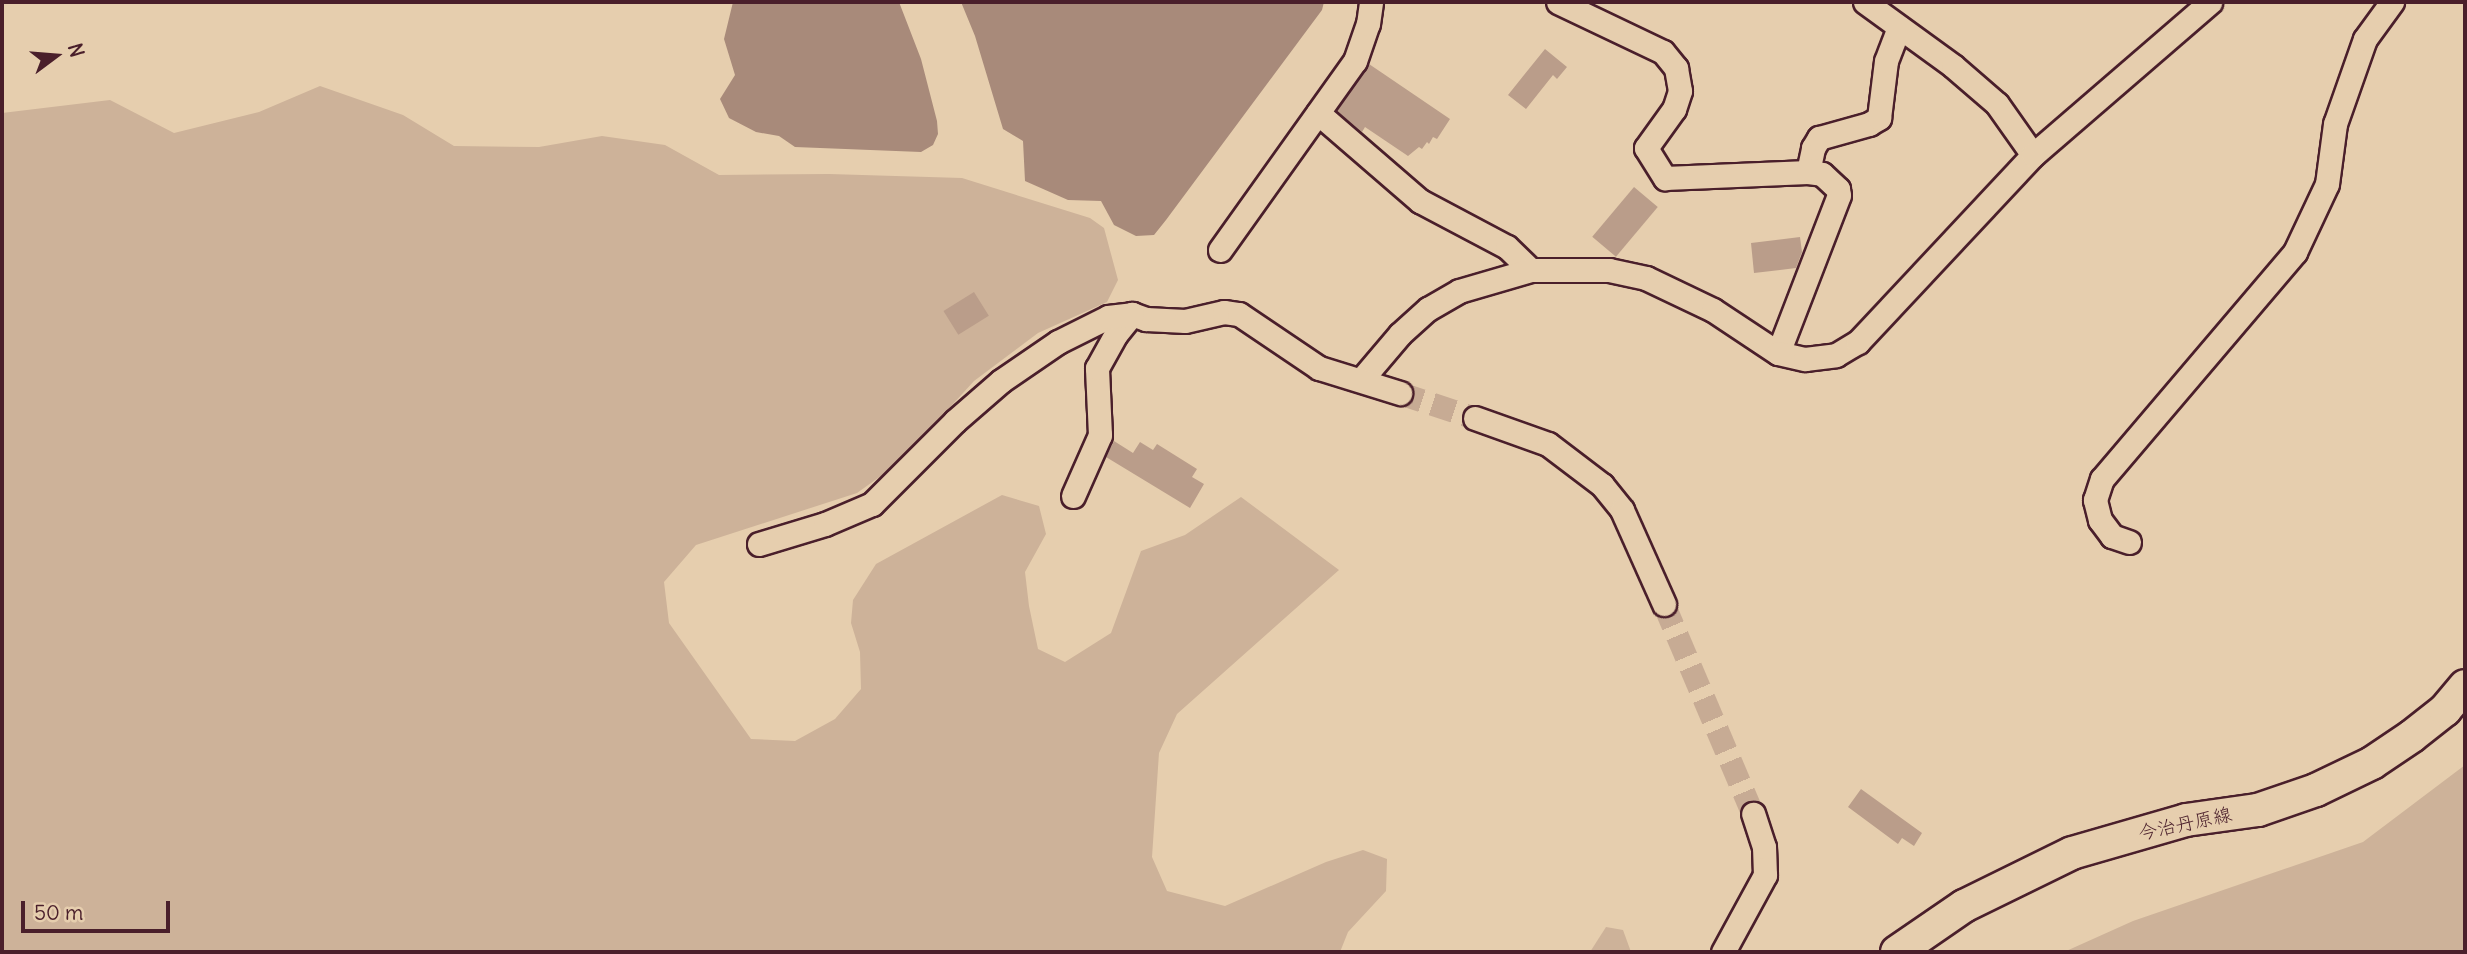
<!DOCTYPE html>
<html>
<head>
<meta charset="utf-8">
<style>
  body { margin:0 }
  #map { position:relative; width:2467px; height:954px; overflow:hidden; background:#e6ceae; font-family:Delius,"Klee One",sans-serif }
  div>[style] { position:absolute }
  .green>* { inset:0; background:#cdb299 }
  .water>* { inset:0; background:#a88a7a }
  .building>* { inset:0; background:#ba9d8a; transform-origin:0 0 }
  .minor-tunnel>* { height:23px; margin-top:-11.5px; transform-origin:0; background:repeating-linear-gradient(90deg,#c7ab94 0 23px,transparent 0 34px) }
  .roads { filter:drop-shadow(2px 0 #4a1f2b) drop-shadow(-2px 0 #4a1f2b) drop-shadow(0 2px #4a1f2b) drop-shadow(0 -2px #4a1f2b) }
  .minor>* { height:23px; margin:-11.5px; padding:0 11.5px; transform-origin:11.5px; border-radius:11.5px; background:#e6ceae }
  .secondary>* { height:32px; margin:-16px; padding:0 16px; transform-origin:16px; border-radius:16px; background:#e6ceae }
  span { translate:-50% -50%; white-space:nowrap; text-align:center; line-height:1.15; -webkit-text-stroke:5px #e6ceae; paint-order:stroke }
  .street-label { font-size:19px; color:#4a1f2b }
  .frame { position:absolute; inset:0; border:4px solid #4a1f2b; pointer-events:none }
  .north { position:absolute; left:21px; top:21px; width:70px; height:70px; -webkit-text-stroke:5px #e6ceae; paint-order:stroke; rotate:74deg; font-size:19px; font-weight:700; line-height:28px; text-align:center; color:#4a1f2b }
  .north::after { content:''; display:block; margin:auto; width:24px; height:32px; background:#4a1f2b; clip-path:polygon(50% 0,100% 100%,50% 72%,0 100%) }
  .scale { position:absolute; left:21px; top:901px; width:149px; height:32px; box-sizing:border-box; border:4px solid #4a1f2b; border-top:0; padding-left:9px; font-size:21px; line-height:24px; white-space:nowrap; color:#4a1f2b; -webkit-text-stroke:5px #e6ceae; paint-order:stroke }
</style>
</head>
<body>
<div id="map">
  <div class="green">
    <i style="clip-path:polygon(320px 86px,403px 115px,454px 146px,539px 147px,602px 136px,665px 145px,719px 175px,829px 174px,962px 178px,1090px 218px,1104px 228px,1118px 280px,1107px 302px,1038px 333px,974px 381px,899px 463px,857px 493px,696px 545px,664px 582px,669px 623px,751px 739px,795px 741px,835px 719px,861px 689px,860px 652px,851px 623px,853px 600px,876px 564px,1002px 495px,1039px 506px,1046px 534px,1025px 572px,1029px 606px,1038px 649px,1065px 662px,1111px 633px,1141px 551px,1185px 535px,1241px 497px,1339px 570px,1177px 714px,1159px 753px,1152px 857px,1167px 891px,1225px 906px,1326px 862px,1363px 850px,1387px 859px,1386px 891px,1348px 932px,1340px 952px,2px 952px,2px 113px,110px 100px,174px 133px,259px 112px)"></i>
    <i style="clip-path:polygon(2465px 765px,2465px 952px,2064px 952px,2133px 921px,2363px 842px)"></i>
    <i style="clip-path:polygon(1606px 927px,1623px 930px,1631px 952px,1590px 952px)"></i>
  </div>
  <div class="water">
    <i style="clip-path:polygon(733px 2px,899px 2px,921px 59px,937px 121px,938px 134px,933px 145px,921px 152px,795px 147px,779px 136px,756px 132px,729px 118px,720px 99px,735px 75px,724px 39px)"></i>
    <i style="clip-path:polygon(961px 2px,1324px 2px,1322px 10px,1166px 220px,1154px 235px,1136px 236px,1114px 225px,1101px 201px,1068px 200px,1025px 181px,1023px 141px,1003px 129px,975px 36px)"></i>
  </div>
  <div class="building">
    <i style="clip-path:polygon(1545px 49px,1567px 67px,1557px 79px,1553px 75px,1526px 109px,1508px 95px)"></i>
    <i style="clip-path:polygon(1369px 64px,1450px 119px,1437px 139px,1433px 137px,1429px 144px,1427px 142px,1422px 149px,1419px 147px,1408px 156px,1365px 127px,1362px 132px,1337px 111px)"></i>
    <i style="left:1634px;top:187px;width:31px;height:65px;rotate:40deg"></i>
    <i style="clip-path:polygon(1800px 237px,1802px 252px,1796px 268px,1754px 273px,1751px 243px)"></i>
    <i style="left:974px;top:292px;width:28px;height:36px;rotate:58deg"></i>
    <i style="clip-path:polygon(1114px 441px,1133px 453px,1140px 442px,1153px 450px,1157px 444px,1197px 469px,1192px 477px,1204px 484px,1190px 508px,1106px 457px)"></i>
    <i style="clip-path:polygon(1861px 789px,1922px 833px,1914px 846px,1902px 838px,1898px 844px,1848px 807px)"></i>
  </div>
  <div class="minor-tunnel">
    <i style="left:1400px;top:393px;width:79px;rotate:18.4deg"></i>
    <i style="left:1664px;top:604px;width:228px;rotate:67deg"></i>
  </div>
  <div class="roads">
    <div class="minor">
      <i style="left:1558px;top:2px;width:116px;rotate:25.5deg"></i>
      <i style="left:1663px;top:52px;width:21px;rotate:51deg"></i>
      <i style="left:1676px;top:68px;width:23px;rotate:80deg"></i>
      <i style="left:1680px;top:91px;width:19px;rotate:108deg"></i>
      <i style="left:1674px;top:109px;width:48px;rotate:125.7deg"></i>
      <i style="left:1646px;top:148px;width:36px;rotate:58deg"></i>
      <i style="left:1665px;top:178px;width:143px;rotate:-2.4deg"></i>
      <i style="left:1808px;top:172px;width:14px;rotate:8deg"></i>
      <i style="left:1822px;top:174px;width:22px;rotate:43deg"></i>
      <i style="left:1838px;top:189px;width:6px;rotate:81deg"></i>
      <i style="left:1839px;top:195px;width:169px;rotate:111.1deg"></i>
      <i style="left:1865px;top:2px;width:109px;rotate:36deg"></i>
      <i style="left:1953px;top:66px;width:58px;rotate:40.8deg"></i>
      <i style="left:1997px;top:104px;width:62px;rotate:54.8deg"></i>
      <i style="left:1318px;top:113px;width:135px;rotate:40.8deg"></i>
      <i style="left:1420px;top:201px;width:98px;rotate:27.9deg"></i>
      <i style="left:1507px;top:247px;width:33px;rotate:44deg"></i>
      <i style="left:1808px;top:172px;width:25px;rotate:-78deg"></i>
      <i style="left:1813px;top:148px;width:12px;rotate:-59deg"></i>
      <i style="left:1819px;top:138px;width:52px;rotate:-15.6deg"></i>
      <i style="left:1869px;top:124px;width:12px;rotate:-31deg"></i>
      <i style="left:1879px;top:118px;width:57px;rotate:-83deg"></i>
      <i style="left:1886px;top:61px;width:36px;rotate:-69deg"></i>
      <i style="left:1220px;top:250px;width:232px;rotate:-54.5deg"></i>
      <i style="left:1355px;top:61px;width:39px;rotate:-71deg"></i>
      <i style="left:1368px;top:24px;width:22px;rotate:-82deg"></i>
      <i style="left:1361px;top:380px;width:60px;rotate:-49.7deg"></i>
      <i style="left:1400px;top:334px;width:38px;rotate:-42deg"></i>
      <i style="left:1428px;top:309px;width:36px;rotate:-30deg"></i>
      <i style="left:1459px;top:291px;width:75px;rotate:-16.3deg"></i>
      <i style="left:1531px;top:270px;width:78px"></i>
      <i style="left:1609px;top:270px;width:38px;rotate:12deg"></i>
      <i style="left:1646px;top:278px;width:74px;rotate:25.5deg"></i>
      <i style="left:1713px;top:310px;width:78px;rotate:33.5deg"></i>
      <i style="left:1778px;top:353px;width:28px;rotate:13deg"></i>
      <i style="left:1805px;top:359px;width:31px;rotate:-7deg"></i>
      <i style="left:1836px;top:355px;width:26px;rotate:-31deg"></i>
      <i style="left:1858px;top:342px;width:256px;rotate:-46.9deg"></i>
      <i style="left:2033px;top:155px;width:234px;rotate:-40.8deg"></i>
      <i style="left:1475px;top:418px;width:77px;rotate:19.6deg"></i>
      <i style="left:1548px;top:444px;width:68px;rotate:37.2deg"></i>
      <i style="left:1602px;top:485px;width:32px;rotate:51deg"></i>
      <i style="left:1622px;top:510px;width:103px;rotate:65.9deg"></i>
      <i style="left:1073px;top:496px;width:67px;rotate:-66.1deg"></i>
      <i style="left:1100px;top:435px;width:67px;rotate:-92.6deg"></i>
      <i style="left:1097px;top:368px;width:39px;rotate:-61deg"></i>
      <i style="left:1116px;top:334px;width:26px;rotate:-51deg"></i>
      <i style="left:1132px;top:314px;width:15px;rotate:20deg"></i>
      <i style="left:1146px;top:319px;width:39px;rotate:3deg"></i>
      <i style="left:1185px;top:321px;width:40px;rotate:-13deg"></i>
      <i style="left:1224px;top:312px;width:15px;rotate:8deg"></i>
      <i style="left:1239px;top:314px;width:97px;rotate:34deg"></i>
      <i style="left:1319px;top:368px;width:85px;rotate:17.2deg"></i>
      <i style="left:2129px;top:542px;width:18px;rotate:-161deg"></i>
      <i style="left:2112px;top:536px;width:20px;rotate:-127deg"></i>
      <i style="left:2100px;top:520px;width:21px;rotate:-104deg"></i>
      <i style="left:2095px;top:500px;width:22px;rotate:-72deg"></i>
      <i style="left:2102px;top:479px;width:298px;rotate:-49.6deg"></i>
      <i style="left:2295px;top:252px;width:75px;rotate:-64.8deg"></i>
      <i style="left:2327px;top:184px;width:61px;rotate:-82.4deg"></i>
      <i style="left:2335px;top:124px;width:90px;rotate:-70.6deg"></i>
      <i style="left:2365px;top:39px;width:46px;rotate:-53.9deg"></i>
      <i style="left:759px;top:544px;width:69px;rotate:-16.9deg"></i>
      <i style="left:825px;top:524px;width:51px;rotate:-23.1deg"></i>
      <i style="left:872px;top:504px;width:117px;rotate:-45deg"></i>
      <i style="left:955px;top:421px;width:61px;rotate:-41deg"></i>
      <i style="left:1001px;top:381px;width:69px;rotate:-34.4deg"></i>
      <i style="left:1058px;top:342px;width:56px;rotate:-26.6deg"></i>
      <i style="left:1108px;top:317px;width:24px;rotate:-7deg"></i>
      <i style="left:1723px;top:952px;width:88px;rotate:-61.4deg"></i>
      <i style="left:1765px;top:875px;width:28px;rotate:-92deg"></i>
      <i style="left:1764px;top:847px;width:35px;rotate:-108deg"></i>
    </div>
    <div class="secondary">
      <i style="left:1897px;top:952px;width:81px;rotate:-34.5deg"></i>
      <i style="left:1964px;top:906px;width:120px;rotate:-26.1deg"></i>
      <i style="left:2072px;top:853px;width:119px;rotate:-16.1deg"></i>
      <i style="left:2186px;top:820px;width:73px;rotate:-7.9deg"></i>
      <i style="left:2258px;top:810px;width:61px;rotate:-19deg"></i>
      <i style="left:2316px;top:790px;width:62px;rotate:-25.7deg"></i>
      <i style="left:2372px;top:763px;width:48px;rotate:-34deg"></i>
      <i style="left:2412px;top:736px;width:42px;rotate:-38.2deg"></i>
      <i style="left:2445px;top:710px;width:31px;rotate:-50deg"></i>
    </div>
  </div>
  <div class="street-label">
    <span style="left:2185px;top:824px;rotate:-12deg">今治丹原線</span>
  </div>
  <div class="frame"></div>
  <div class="north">N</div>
  <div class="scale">50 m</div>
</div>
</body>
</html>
